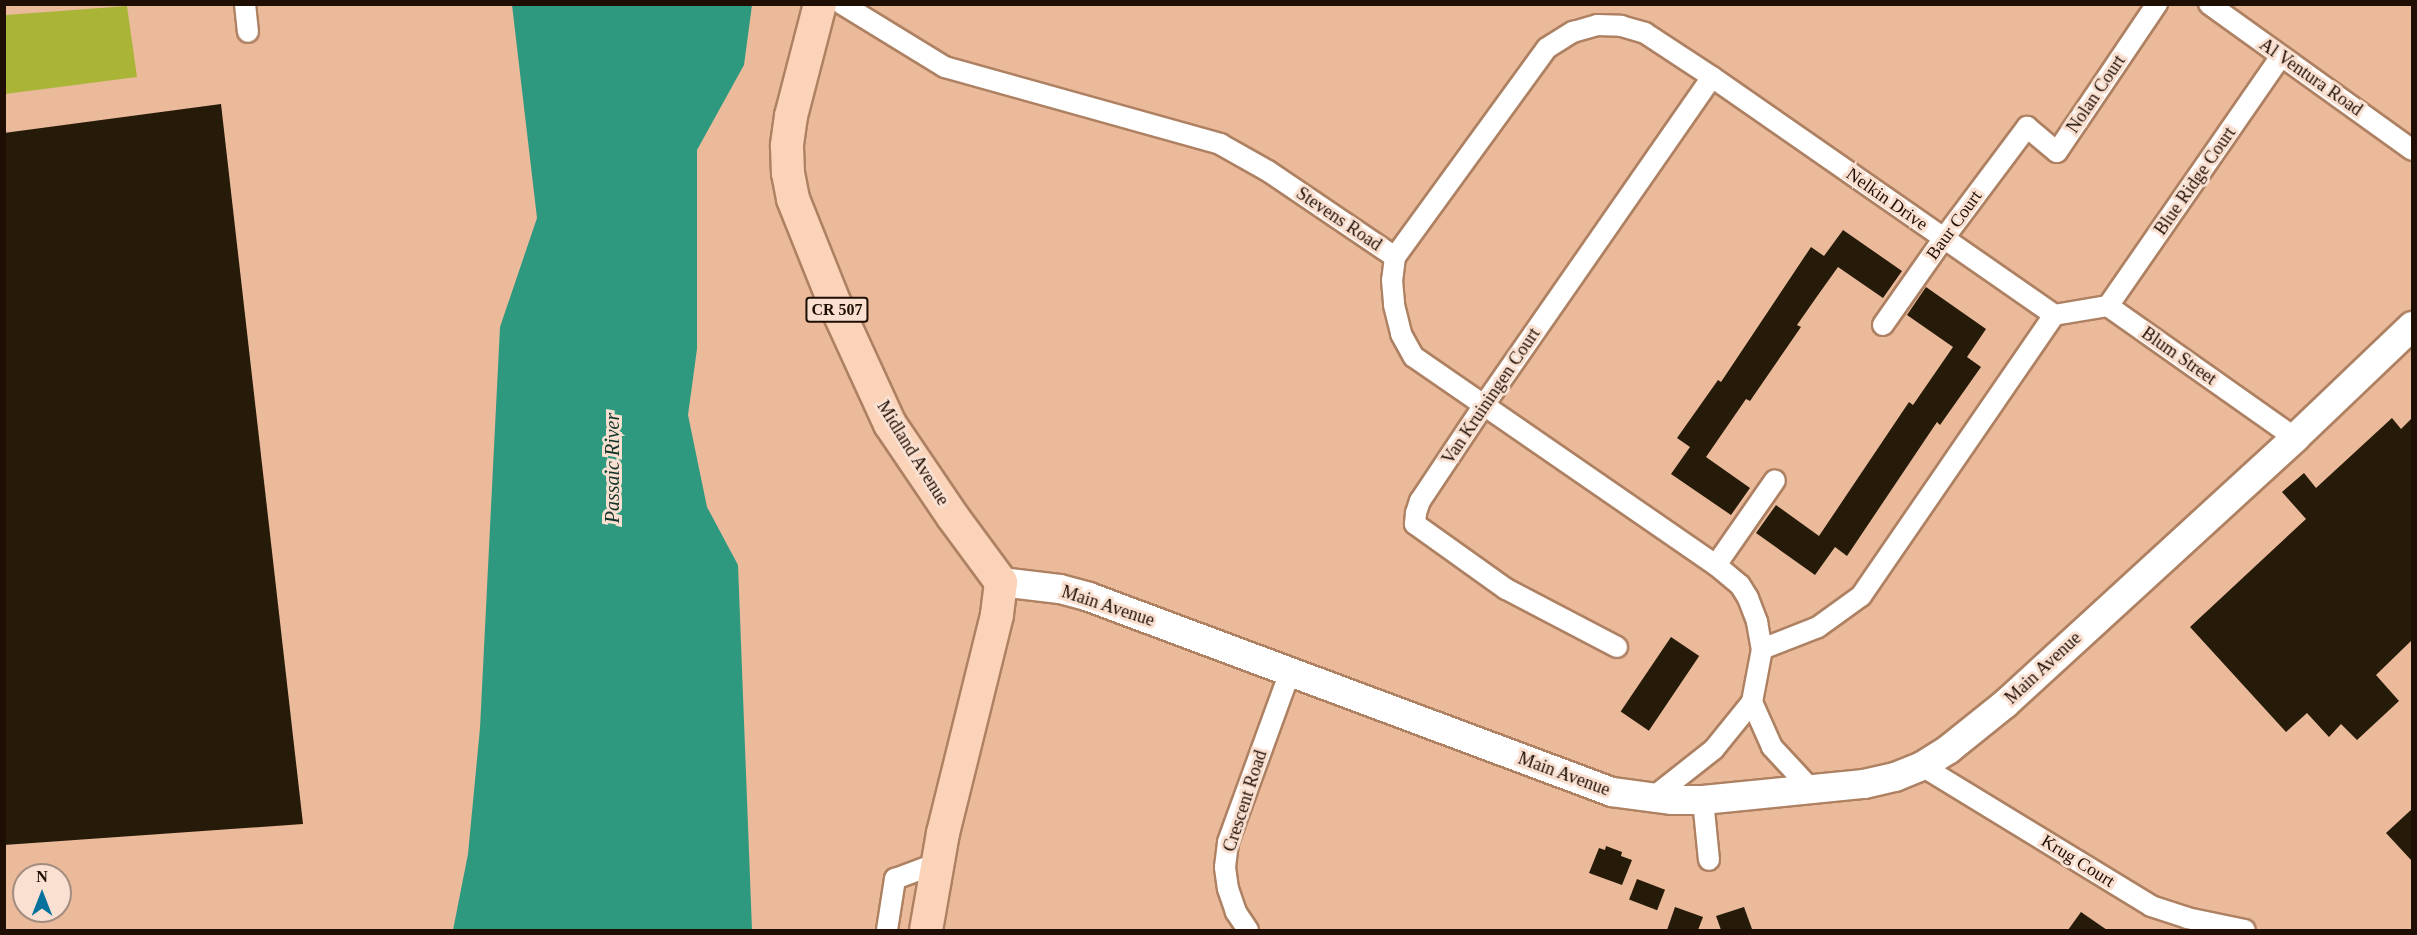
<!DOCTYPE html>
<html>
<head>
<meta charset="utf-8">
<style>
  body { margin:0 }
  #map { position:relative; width:2417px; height:935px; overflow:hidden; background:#eaba9b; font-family:Georgia,serif }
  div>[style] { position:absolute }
  .green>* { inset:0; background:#aab538 }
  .water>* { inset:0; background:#2f9980 }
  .building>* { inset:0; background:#261a09; transform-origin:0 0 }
  .roads { filter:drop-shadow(2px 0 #ae8163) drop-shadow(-2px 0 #ae8163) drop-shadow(0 2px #ae8163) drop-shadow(0 -2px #ae8163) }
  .street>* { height:20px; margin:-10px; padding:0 10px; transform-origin:10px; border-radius:10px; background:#fff }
  .secondary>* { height:28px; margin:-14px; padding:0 14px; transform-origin:14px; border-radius:14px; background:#fff }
  .primary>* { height:32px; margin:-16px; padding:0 16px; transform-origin:16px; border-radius:16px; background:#fad3b9 }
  span { translate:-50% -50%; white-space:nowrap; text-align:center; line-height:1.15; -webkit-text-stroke:6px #f9e0d1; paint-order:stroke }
  .shield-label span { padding:2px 4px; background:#f9e0d1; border:2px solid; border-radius:4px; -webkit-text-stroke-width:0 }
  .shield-label { font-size:16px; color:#1f0e04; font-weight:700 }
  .street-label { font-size:18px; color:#1f0e04 }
  .water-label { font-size:20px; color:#13322a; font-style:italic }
  .frame { position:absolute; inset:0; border:6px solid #1f0e04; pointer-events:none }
  .north { position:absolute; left:12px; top:863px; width:60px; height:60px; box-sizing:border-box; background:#f9e0d1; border:2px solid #a28c7f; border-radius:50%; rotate:0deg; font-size:16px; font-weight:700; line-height:24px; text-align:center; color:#1f0e04 }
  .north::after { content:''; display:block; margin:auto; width:21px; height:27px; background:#04729d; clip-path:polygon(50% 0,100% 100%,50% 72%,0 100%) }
</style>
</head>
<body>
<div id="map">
  <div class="green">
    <i style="clip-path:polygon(5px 6px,6px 15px,127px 6px,137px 77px,5px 94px)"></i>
  </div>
  <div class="water">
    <i style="clip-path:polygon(512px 5px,752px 5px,744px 65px,697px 150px,697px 349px,688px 415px,707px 507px,738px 565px,752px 930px,453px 930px,468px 854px,480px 728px,500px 327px,537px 218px)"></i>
  </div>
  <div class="building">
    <i style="clip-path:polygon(221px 104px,303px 824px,4px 845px,4px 133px)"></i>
    <i style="clip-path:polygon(1843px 230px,1902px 271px,1883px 298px,1838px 267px,1818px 295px,1797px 325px,1801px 327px,1750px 401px,1746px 399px,1706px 457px,1750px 488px,1731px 515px,1671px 474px,1690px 447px,1677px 438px,1718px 380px,1721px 382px,1811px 247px,1824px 256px)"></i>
    <i style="clip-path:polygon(1926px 287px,1986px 329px,1967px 357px,1981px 367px,1940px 425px,1937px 422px,1847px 556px,1835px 547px,1815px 575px,1756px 533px,1776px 505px,1819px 536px,1909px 402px,1913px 405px,1953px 347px,1907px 315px)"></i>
    <i style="clip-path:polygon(2392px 418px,2401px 429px,2412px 418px,2412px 640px,2376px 675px,2399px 701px,2357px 740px,2341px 724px,2329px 737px,2307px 713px,2286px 732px,2190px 627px,2306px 519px,2282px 492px,2304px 473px,2316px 488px)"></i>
    <i style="left:1671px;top:637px;width:34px;height:90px;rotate:34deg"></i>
    <i style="clip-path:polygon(2412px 809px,2412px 861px,2386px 833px)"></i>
    <i style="clip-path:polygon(1606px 846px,1622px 852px,1621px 856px,1632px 860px,1622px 885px,1589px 873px,1599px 848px,1605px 850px)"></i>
    <i style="left:1637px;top:879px;width:30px;height:22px;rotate:21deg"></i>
    <i style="clip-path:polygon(1675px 907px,1703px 917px,1698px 930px,1667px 930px)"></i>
    <i style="clip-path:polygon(1744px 907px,1752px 929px,1721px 930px,1716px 916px)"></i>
    <i style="clip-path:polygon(2081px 912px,2107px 930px,2068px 930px)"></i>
  </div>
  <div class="roads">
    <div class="street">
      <i style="left:245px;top:4px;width:28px;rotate:84deg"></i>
      <i style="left:842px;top:4px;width:121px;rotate:31.5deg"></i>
      <i style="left:945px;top:67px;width:286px;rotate:15.6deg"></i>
      <i style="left:1220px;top:144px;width:55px;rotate:29.4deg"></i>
      <i style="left:1268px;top:171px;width:153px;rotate:34.1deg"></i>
      <i style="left:1395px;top:257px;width:23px;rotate:97deg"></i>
      <i style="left:1392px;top:280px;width:25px;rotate:85deg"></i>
      <i style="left:1394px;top:305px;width:30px;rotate:76deg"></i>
      <i style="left:1401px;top:334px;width:26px;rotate:61deg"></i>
      <i style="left:1414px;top:357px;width:367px;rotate:34.6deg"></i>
      <i style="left:1716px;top:565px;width:31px;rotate:40deg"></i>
      <i style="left:1740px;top:585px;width:15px;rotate:58deg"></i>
      <i style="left:1748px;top:598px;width:26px;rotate:69deg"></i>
      <i style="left:1757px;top:622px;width:27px;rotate:80deg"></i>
      <i style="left:1762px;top:649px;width:54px;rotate:100.7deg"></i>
      <i style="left:1752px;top:702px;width:49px;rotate:66deg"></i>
      <i style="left:1772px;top:747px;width:59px;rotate:47.1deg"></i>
      <i style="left:2209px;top:4px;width:250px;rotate:35.7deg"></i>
      <i style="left:1395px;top:257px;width:258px;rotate:-54deg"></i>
      <i style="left:1547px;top:48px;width:31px;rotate:-32deg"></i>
      <i style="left:1573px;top:32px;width:25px;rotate:-16deg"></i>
      <i style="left:1597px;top:25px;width:24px;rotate:2deg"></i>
      <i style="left:1621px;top:26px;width:25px;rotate:16deg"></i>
      <i style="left:1645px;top:33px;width:80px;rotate:33.3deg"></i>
      <i style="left:1712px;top:77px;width:417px;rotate:34.8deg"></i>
      <i style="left:2108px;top:306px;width:304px;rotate:-55.3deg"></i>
      <i style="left:2054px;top:315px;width:55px;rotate:-9.5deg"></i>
      <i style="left:2108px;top:306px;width:229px;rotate:35.2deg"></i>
      <i style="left:1883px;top:325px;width:106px;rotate:-55deg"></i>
      <i style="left:1944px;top:238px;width:139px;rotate:-53.2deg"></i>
      <i style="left:2027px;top:127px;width:39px;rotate:40deg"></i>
      <i style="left:2057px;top:152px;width:179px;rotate:-56deg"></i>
      <i style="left:1716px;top:565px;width:103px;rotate:-55.2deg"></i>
      <i style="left:1617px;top:647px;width:125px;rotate:-152.4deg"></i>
      <i style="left:1506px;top:589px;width:112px;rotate:-144.5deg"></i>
      <i style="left:1415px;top:524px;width:11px;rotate:-85deg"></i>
      <i style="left:1416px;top:513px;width:13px;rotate:-72deg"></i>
      <i style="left:1420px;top:501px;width:115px;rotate:-56.3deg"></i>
      <i style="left:1484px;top:405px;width:399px;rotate:-55.2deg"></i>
      <i style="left:1762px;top:649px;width:60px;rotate:-21.4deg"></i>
      <i style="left:1818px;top:627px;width:53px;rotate:-35.8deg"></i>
      <i style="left:1861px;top:596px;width:341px;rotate:-55.5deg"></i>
      <i style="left:1922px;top:766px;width:268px;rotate:31.4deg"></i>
      <i style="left:2151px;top:906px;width:38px;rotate:18deg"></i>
      <i style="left:2187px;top:918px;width:59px;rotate:11.7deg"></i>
      <i style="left:1652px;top:798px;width:79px;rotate:-38.3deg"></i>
      <i style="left:1714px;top:749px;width:60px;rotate:-51deg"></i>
      <i style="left:1703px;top:800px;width:60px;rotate:84.3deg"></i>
      <i style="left:887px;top:930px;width:52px;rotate:-81.1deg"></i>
      <i style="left:895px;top:879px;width:46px;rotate:-20.4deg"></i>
      <i style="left:1248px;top:930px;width:22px;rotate:-124deg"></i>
      <i style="left:1236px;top:912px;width:24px;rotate:-109deg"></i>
      <i style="left:1228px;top:889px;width:22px;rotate:-98deg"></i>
      <i style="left:1225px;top:867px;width:25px;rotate:-83deg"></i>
      <i style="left:1228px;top:842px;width:181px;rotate:-70deg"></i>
    </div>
    <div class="secondary">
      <i style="left:1001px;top:582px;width:59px;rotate:6.8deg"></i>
      <i style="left:1060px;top:589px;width:30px;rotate:15deg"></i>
      <i style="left:1089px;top:597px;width:558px;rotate:20.45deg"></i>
      <i style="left:1612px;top:792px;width:61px;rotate:7.6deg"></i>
      <i style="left:1672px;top:800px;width:31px"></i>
      <i style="left:1703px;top:800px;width:162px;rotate:-5.7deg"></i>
      <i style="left:1864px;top:784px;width:32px;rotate:-13deg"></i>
      <i style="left:1895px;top:777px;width:29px;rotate:-22deg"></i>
      <i style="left:1922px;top:766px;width:32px;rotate:-32deg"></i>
      <i style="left:1949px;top:749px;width:72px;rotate:-38.8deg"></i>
      <i style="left:2005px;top:704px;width:394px;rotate:-42.5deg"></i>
      <i style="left:2295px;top:438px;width:162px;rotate:-43.7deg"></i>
    </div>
    <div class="primary">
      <i style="left:820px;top:4px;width:116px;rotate:104.5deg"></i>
      <i style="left:791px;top:116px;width:30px;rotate:98deg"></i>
      <i style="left:787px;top:146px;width:27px;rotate:88deg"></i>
      <i style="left:788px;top:173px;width:26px;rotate:79deg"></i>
      <i style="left:793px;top:199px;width:113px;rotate:68.2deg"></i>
      <i style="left:835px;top:304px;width:132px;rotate:65.4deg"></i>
      <i style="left:890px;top:424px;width:112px;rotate:55.9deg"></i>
      <i style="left:953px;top:517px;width:81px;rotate:53.6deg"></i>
      <i style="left:1001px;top:582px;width:33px;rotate:97deg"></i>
      <i style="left:997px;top:615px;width:225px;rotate:103.9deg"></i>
      <i style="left:943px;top:833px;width:98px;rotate:99.9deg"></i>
    </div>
  </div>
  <div class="shield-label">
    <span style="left:837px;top:310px">CR 507</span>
  </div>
  <div class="street-label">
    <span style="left:2311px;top:77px;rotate:35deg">Al Ventura Road</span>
    <span style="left:2096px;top:94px;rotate:-56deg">Nolan Court</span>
    <span style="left:2195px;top:181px;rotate:-55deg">Blue Ridge Court</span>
    <span style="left:1887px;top:199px;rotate:35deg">Nelkin Drive</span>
    <span style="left:1339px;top:219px;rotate:34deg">Stevens Road</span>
    <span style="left:1954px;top:225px;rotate:-54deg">Baur Court</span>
    <span style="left:2179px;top:356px;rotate:35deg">Blum Street</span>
    <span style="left:1491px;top:396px;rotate:-56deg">Van Kruiningen Court</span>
    <span style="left:913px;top:453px;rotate:58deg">Midland Avenue</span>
    <span style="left:1108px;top:606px;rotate:18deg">Main Avenue</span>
    <span style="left:2043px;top:668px;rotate:-43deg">Main Avenue</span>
    <span style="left:1564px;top:774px;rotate:20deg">Main Avenue</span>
    <span style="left:1245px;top:801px;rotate:-72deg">Crescent Road</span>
    <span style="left:2078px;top:861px;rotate:32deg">Krug Court</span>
  </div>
  <div class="water-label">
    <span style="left:612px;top:468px;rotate:-90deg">Passaic River</span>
  </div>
  <div class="frame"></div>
  <div class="north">N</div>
</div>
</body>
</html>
